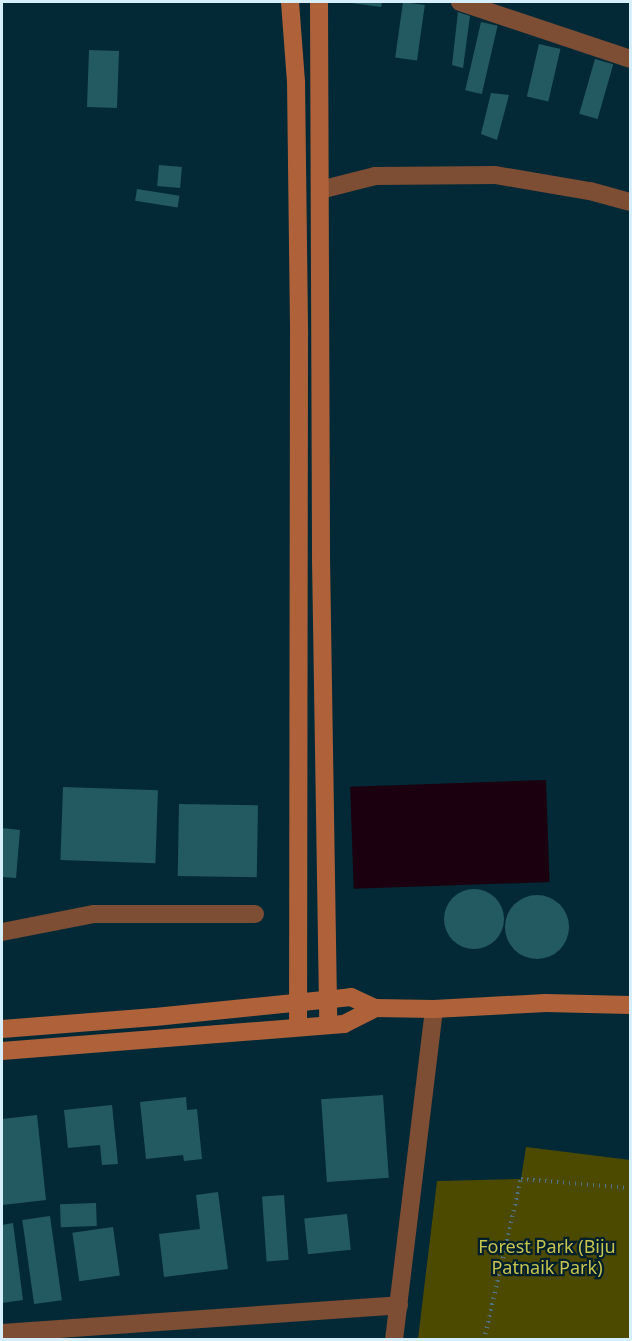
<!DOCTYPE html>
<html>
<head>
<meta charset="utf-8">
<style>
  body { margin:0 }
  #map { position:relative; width:632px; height:1341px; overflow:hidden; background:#042936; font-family:"Noto Sans",sans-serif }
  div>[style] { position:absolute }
  .green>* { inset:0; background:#4c4900 }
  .water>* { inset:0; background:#1b000f; transform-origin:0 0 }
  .building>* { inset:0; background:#235a62; transform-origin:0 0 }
  .round { border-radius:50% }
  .path>* { height:4px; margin-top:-2px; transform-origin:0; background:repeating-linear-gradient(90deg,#51717e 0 1.5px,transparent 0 6px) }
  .street>* { height:18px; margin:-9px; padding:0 9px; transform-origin:9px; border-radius:9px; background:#7d4d34 }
  .secondary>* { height:18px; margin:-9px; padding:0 9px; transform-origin:9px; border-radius:9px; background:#af6239 }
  span { translate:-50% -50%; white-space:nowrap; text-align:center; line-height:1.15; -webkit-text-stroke:4.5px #001f2c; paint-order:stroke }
  .park-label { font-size:18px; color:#c8c450 }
  .frame { position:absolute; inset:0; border:3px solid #d7effa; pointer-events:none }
</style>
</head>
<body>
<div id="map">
  <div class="green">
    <i style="clip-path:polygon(526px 1147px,630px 1160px,630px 1339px,418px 1339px,437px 1181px,521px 1179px)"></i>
  </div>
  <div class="water">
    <i style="left:546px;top:780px;width:102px;height:196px;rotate:88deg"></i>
  </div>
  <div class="building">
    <i style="clip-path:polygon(344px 2px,382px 2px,381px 7px)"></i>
    <i style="left:403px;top:2px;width:22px;height:56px;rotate:8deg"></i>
    <i style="clip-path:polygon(458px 12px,470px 16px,463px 68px,452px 65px)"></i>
    <i style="left:481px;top:22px;width:17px;height:70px;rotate:13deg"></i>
    <i style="left:539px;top:44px;width:22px;height:54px;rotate:13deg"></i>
    <i style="left:89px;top:50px;width:30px;height:57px;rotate:2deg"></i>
    <i style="left:595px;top:59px;width:19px;height:57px;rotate:16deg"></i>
    <i style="clip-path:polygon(491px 93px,509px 95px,497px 140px,481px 134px)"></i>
    <i style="left:159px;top:165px;width:23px;height:21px;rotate:5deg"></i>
    <i style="left:137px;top:189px;width:43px;height:12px;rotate:9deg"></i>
    <i style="left:63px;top:787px;width:95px;height:73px;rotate:2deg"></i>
    <i style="left:179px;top:804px;width:79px;height:72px;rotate:1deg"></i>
    <i style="clip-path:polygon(2px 828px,20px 830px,16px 878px,2px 877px)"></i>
    <i class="round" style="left:444px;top:889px;width:60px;height:60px"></i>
    <i class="round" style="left:505px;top:895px;width:64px;height:64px"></i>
    <i style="left:383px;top:1095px;width:83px;height:62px;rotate:86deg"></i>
    <i style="clip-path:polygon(186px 1097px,187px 1110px,197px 1109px,202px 1159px,184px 1161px,183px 1155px,146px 1159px,140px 1102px)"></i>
    <i style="clip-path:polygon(112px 1105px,118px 1164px,102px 1165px,100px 1145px,68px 1148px,64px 1110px)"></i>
    <i style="clip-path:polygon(37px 1115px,46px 1200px,2px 1205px,2px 1119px)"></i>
    <i style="clip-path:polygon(218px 1192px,228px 1269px,164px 1277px,159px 1234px,200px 1229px,196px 1195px)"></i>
    <i style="left:284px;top:1195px;width:65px;height:22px;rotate:86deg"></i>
    <i style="left:96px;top:1203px;width:23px;height:36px;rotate:88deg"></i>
    <i style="left:347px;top:1214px;width:36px;height:43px;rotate:84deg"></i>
    <i style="left:50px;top:1216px;width:85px;height:28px;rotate:82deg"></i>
    <i style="clip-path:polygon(13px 1223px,23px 1300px,2px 1303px,2px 1225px)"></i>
    <i style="left:113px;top:1227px;width:49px;height:41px;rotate:82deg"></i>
  </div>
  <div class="path">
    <i style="left:484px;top:1340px;width:165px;rotate:-77.1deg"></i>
    <i style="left:521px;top:1179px;width:109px;rotate:4.7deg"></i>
  </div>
  <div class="street">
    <i style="left:460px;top:2px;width:179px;rotate:18.5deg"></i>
    <i style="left:320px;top:190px;width:57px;rotate:-14.3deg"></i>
    <i style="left:375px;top:176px;width:120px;rotate:-0.5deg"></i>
    <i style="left:495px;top:175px;width:96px;rotate:9.6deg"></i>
    <i style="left:590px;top:191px;width:41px;rotate:15.4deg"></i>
    <i style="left:2px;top:932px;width:94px;rotate:-11.1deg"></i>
    <i style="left:94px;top:914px;width:161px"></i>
    <i style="left:2px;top:1333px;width:398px;rotate:-4deg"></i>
    <i style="left:394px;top:1340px;width:333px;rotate:-83.1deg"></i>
  </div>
  <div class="secondary">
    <i style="left:290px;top:2px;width:79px;rotate:85.7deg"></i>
    <i style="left:296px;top:81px;width:255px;rotate:89.3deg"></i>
    <i style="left:299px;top:336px;width:691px;rotate:90.08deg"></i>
    <i style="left:319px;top:2px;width:557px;rotate:89.79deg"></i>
    <i style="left:321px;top:559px;width:466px;rotate:89.1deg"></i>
    <i style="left:2px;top:1029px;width:153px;rotate:-4.5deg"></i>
    <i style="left:155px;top:1017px;width:197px;rotate:-5.8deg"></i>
    <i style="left:351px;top:997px;width:26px;rotate:25deg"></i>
    <i style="left:375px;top:1008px;width:59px;rotate:1deg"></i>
    <i style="left:434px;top:1009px;width:112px;rotate:-3.1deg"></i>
    <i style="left:546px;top:1003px;width:84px;rotate:1.4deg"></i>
    <i style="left:2px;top:1051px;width:343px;rotate:-4.5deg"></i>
    <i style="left:344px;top:1024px;width:35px;rotate:-27deg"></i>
  </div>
  <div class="park-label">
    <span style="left:547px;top:1257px">Forest Park (Biju<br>Patnaik Park)</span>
  </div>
  <div class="frame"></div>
</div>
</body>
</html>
